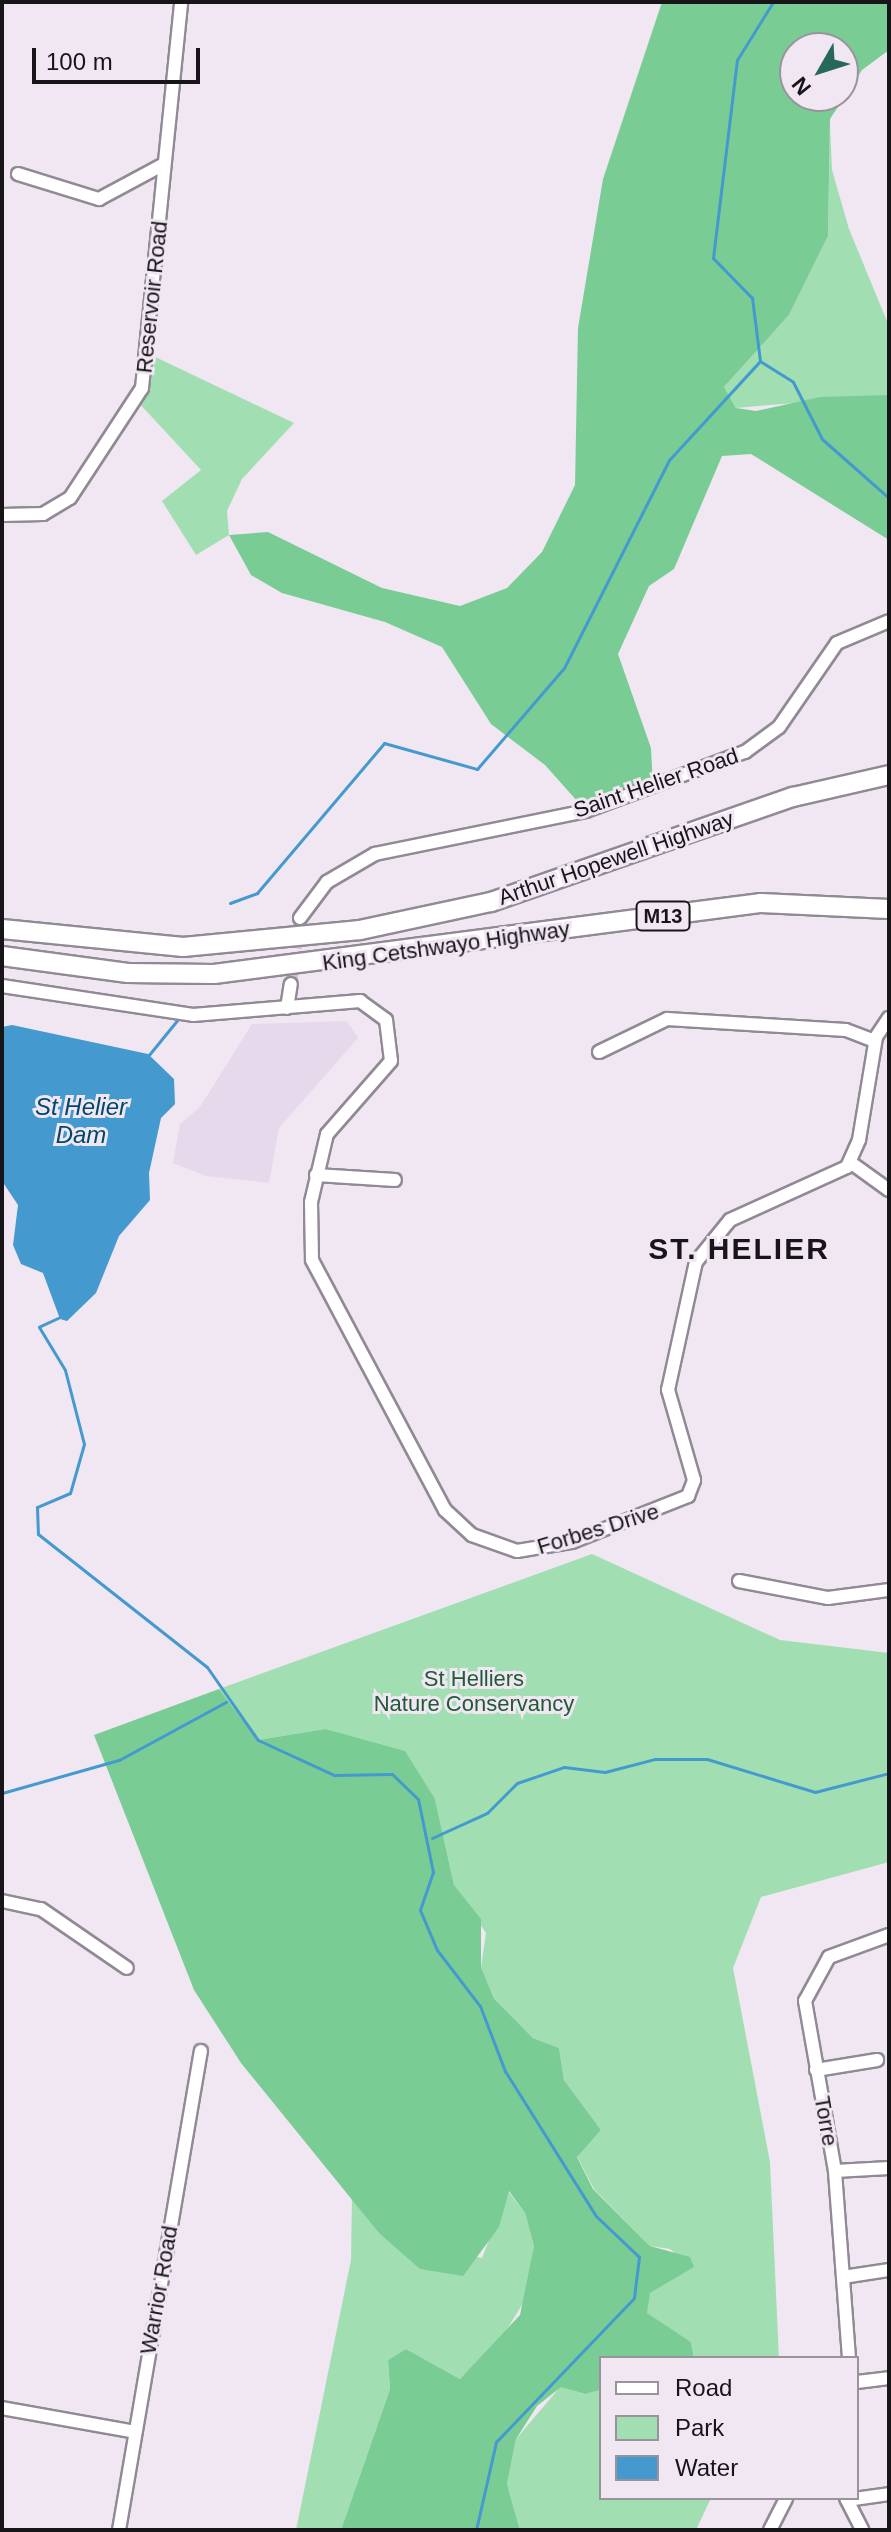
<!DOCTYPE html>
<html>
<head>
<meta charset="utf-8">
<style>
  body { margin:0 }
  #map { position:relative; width:891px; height:2532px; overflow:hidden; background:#f0e7f3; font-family:Arial,sans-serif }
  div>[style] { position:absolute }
  .built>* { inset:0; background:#e6d9eb }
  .green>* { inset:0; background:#a1dfb3 }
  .forest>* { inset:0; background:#7acc95 }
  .water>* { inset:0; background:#449ace }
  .stream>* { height:3px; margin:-1.5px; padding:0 1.5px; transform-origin:1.5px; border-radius:1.5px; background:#449ace }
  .minor-tunnel>* { height:12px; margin-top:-6px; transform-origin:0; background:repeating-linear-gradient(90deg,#d0c8d2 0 12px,transparent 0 18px) }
  .roads { filter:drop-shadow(2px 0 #918a95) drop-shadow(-2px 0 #918a95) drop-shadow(0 2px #918a95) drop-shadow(0 -2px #918a95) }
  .minor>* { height:12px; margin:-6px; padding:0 6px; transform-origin:6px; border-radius:6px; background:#fff }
  .highway>* { height:18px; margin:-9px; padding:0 9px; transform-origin:9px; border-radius:9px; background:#fff }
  span { translate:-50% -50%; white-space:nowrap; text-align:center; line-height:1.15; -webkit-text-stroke:6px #f0e7f3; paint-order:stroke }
  .shield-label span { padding:2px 6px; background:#f0e7f3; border:2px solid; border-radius:6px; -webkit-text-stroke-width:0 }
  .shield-label { font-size:20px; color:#181519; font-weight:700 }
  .street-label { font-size:22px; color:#181519 }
  .park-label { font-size:22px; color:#205b37 }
  .water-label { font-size:24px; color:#00486b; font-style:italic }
  .district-label { font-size:30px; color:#181519; font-weight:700; letter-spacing:2px }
  .frame { position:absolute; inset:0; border:4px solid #181519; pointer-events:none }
  .legend { position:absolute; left:599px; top:2356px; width:260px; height:144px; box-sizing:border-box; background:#f0e7f3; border:2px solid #9a939c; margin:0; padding:10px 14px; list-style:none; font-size:24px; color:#181519 }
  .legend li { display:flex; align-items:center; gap:16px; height:40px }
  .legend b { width:40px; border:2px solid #9a939c }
  .north { position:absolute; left:779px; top:32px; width:80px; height:80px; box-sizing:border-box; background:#f0e7f3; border:2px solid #9a939c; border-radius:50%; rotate:231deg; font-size:22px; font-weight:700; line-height:32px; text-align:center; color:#181519 }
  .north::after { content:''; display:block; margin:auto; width:28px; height:36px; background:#276959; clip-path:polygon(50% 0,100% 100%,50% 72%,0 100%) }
  .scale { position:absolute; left:32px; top:48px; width:168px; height:36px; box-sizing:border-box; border:4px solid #181519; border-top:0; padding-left:10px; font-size:24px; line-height:28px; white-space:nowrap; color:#181519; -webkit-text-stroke:6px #f0e7f3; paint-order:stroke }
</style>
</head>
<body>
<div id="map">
  <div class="built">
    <i style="clip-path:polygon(347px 1021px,358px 1038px,279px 1128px,269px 1183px,206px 1176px,173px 1163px,180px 1124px,200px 1107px,252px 1024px)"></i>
  </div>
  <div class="green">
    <i style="clip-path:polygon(830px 126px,832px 170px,849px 229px,889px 326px,889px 395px,736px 408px,724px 387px,789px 315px,828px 236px)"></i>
    <i style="clip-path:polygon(149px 354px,294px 423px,242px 479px,227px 511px,229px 535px,196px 555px,162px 501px,201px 470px,137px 401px)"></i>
    <i style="clip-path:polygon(592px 1554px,780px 1640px,889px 1653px,889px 1862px,761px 1897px,733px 1968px,770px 2162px,779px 2358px,694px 2358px,691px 2342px,646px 2313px,649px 2293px,693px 2267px,670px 2249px,650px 2246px,594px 2189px,577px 2156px,601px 2130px,564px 2080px,559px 2048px,533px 2038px,494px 2000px,481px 1967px,486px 1933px,454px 1885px,435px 1799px,325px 1729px,258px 1740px,219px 1689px)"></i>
    <i style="clip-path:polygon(352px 2191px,379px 2233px,482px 2258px,508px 2191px,525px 2213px,534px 2246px,530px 2292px,499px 2342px,460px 2379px,406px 2349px,388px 2360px,390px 2389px,341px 2530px,296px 2530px,351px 2260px)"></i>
    <i style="clip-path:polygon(561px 2386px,584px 2394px,601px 2390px,601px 2498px,711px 2498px,696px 2530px,520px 2530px,507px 2484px,516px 2439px)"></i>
  </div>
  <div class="forest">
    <i style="clip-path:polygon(evenodd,662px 2px,889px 2px,889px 50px,862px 70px,830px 119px,828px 236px,789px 315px,724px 387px,736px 408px,756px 411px,820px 397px,889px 395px,889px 540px,751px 454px,722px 456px,674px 569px,649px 586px,618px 654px,651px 748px,653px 787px,586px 811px,545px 765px,491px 724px,442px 647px,385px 622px,282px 593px,251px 575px,229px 535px,268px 532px,382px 588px,460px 606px,507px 588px,542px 552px,575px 485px,578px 328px,603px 179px,662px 2px,795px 48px,843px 48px,843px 96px,795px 96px,795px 48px)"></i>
    <i style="clip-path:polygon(219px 1689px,258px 1740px,325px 1729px,405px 1751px,435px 1799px,454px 1885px,481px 1919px,481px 1967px,494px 1999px,533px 2038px,559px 2048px,564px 2080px,601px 2130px,577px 2157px,593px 2189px,650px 2246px,690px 2257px,694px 2267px,650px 2293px,647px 2313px,691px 2342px,694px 2358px,601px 2358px,601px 2390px,585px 2394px,561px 2387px,537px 2406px,516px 2439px,507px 2484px,520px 2530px,341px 2530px,390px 2389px,388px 2360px,406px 2349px,460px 2379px,520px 2315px,534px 2246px,525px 2213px,509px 2191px,499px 2227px,463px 2276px,420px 2269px,379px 2233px,241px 2063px,194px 1990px,94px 1735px)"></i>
  </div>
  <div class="water">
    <i style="clip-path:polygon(12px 1025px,148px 1054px,174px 1079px,175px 1104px,161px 1118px,149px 1173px,150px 1200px,119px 1236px,96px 1293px,67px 1321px,60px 1319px,43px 1273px,21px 1264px,13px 1245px,18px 1205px,2px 1181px,2px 1027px)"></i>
  </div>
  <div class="stream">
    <i style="left:760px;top:361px;width:39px;rotate:32deg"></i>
    <i style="left:793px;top:382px;width:64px;rotate:63deg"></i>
    <i style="left:822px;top:439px;width:89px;rotate:41.4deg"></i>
    <i style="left:230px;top:903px;width:29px;rotate:-20deg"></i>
    <i style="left:257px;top:893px;width:197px;rotate:-49.7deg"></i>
    <i style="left:384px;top:743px;width:97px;rotate:15.6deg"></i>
    <i style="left:477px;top:769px;width:133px;rotate:-49.3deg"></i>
    <i style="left:564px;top:668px;width:233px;rotate:-63.2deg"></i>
    <i style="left:669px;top:460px;width:134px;rotate:-47.4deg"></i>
    <i style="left:760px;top:361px;width:64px;rotate:-97.2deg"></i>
    <i style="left:752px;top:298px;width:56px;rotate:-134.3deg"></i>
    <i style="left:713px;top:258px;width:199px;rotate:-83.1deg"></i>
    <i style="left:737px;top:60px;width:68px;rotate:-58.2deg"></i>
    <i style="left:148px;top:1056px;width:49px;rotate:-50.8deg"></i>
    <i style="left:60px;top:1317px;width:23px;rotate:155deg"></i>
    <i style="left:39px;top:1327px;width:50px;rotate:58.8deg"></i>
    <i style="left:65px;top:1370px;width:76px;rotate:75.6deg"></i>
    <i style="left:84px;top:1444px;width:51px;rotate:105.9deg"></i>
    <i style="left:70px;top:1493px;width:36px;rotate:157deg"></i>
    <i style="left:37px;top:1507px;width:27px;rotate:88deg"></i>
    <i style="left:38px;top:1534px;width:215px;rotate:38.2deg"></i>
    <i style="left:207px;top:1667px;width:89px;rotate:55.1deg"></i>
    <i style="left:258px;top:1740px;width:84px;rotate:24.7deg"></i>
    <i style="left:334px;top:1775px;width:58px;rotate:-1deg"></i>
    <i style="left:392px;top:1774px;width:36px;rotate:44deg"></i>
    <i style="left:418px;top:1799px;width:75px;rotate:78.4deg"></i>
    <i style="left:433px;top:1872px;width:40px;rotate:108.9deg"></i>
    <i style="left:420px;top:1910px;width:43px;rotate:67deg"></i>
    <i style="left:437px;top:1950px;width:71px;rotate:52.5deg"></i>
    <i style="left:480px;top:2006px;width:70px;rotate:69deg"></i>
    <i style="left:505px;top:2071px;width:171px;rotate:57.9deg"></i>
    <i style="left:596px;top:2216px;width:59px;rotate:43.6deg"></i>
    <i style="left:639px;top:2257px;width:41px;rotate:97deg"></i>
    <i style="left:634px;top:2298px;width:199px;rotate:133.8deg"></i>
    <i style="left:496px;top:2442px;width:90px;rotate:102.8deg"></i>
    <i style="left:2px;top:1793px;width:122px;rotate:-15.8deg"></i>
    <i style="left:119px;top:1760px;width:122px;rotate:-28.5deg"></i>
    <i style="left:432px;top:1838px;width:60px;rotate:-24.4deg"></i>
    <i style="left:487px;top:1813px;width:42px;rotate:-45deg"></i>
    <i style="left:517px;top:1783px;width:50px;rotate:-18.8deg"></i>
    <i style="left:564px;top:1767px;width:41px;rotate:7deg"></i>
    <i style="left:605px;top:1772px;width:52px;rotate:-14.6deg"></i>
    <i style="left:655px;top:1759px;width:52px"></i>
    <i style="left:707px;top:1759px;width:113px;rotate:17deg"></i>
    <i style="left:815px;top:1792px;width:76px;rotate:-14.4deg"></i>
  </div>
  <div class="minor-tunnel">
    <i style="left:291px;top:984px;width:67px;rotate:-82.2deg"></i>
  </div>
  <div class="roads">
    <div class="minor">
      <i style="left:18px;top:174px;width:85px;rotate:17.2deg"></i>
      <i style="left:99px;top:199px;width:74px;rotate:-28.3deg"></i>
      <i style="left:2px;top:515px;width:41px;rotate:-1.4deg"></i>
      <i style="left:43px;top:514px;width:31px;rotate:-31deg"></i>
      <i style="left:70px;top:498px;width:131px;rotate:-56.8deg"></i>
      <i style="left:142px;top:388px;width:388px;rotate:-84.2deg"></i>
      <i style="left:300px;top:918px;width:45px;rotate:-53.1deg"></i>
      <i style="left:327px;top:882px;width:56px;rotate:-30.3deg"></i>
      <i style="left:375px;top:854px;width:215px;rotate:-11.5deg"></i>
      <i style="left:586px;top:811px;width:170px;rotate:-20.4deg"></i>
      <i style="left:745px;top:752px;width:42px;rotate:-36.3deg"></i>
      <i style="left:779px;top:727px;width:102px;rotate:-55.4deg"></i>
      <i style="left:837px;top:643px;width:56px;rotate:-22.9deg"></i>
      <i style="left:2px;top:986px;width:193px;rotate:8.6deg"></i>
      <i style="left:193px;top:1015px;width:168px;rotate:-4.8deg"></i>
      <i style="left:360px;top:1001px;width:32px;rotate:36deg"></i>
      <i style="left:386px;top:1020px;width:41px;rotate:83deg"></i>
      <i style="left:391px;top:1061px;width:97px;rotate:131.2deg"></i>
      <i style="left:327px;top:1134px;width:70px;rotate:103.2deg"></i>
      <i style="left:311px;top:1202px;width:58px;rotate:89deg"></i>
      <i style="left:312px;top:1260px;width:283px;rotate:62deg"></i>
      <i style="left:445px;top:1510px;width:37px;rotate:43deg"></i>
      <i style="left:472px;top:1535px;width:48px;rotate:19.6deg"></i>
      <i style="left:517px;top:1551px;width:56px;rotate:-9.3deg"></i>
      <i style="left:572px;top:1542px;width:125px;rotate:-21.6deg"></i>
      <i style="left:688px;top:1496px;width:17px;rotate:-69deg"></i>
      <i style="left:694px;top:1480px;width:94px;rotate:-106.1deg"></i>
      <i style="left:668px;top:1390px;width:131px;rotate:-77.7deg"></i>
      <i style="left:696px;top:1262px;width:54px;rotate:-51deg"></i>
      <i style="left:730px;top:1220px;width:128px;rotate:-24.4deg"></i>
      <i style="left:847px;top:1167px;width:30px;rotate:-66deg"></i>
      <i style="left:859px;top:1140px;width:104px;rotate:-80.6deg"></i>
      <i style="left:876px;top:1037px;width:23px;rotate:-56deg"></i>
      <i style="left:287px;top:1008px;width:24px;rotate:-81deg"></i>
      <i style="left:599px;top:1052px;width:76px;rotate:-25.9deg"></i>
      <i style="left:667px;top:1019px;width:179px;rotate:3.5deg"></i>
      <i style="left:846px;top:1030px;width:31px;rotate:21deg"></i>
      <i style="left:850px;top:1162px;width:48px;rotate:35.7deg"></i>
      <i style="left:316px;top:1175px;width:79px;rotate:3.6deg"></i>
      <i style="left:739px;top:1581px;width:91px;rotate:10.8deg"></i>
      <i style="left:828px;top:1598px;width:62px;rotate:-7.5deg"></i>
      <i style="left:2px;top:1901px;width:40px;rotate:12deg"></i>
      <i style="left:41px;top:1909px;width:104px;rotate:34.5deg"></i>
      <i style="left:816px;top:2070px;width:62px;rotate:-9.3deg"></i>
      <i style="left:835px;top:2171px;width:54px;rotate:-3.2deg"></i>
      <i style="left:843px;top:2277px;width:47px;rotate:-8.7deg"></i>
      <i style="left:849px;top:2358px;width:188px;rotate:-94.3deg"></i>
      <i style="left:835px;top:2171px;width:173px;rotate:-100deg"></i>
      <i style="left:805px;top:2001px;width:50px;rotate:-61.4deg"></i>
      <i style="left:829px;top:1957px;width:64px;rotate:-20.1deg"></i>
      <i style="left:857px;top:2382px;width:32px;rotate:-7deg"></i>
      <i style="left:2px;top:2408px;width:135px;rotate:10.2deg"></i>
      <i style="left:846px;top:2498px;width:36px;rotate:63deg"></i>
      <i style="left:847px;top:2500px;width:42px;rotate:-8.1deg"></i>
      <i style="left:119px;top:2530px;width:486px;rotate:-80.3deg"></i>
      <i style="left:770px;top:2530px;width:36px;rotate:-63deg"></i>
    </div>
    <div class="highway">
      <i style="left:2px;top:929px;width:182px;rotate:5.7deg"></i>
      <i style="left:183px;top:947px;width:178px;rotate:-5.5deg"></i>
      <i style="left:360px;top:930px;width:134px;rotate:-12.1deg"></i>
      <i style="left:491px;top:902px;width:320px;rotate:-19.2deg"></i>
      <i style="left:793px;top:797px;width:98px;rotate:-12.9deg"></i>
      <i style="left:2px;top:956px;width:127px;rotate:7.7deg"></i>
      <i style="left:128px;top:973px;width:86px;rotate:0.7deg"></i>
      <i style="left:214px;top:974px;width:552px;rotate:-7.4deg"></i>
      <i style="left:761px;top:903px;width:128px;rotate:2.7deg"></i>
    </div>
  </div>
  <div class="shield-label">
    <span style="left:663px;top:916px">M13</span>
  </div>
  <div class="street-label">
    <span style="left:152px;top:297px;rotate:-84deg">Reservoir Road</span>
    <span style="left:656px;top:783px;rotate:-19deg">Saint Helier Road</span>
    <span style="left:616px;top:858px;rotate:-19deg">Arthur Hopewell Highway</span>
    <span style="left:446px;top:946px;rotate:-8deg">King Cetshwayo Highway</span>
    <span style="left:598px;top:1529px;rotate:-17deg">Forbes Drive</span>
    <span style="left:826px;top:2121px;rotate:80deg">Torre</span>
    <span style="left:159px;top:2290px;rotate:-80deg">Warrior Road</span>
  </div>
  <div class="park-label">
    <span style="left:474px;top:1691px">St Helliers<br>Nature Conservancy</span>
  </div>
  <div class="water-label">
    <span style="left:81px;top:1121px">St Helier<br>Dam</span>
  </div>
  <div class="district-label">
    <span style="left:739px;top:1249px">ST. HELIER</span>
  </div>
  <div class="frame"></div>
  <ul class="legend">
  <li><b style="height:10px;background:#fff"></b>Road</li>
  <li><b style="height:22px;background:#a1dfb3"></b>Park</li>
  <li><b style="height:22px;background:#449ace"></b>Water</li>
  </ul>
  <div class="north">N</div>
  <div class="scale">100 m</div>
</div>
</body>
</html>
